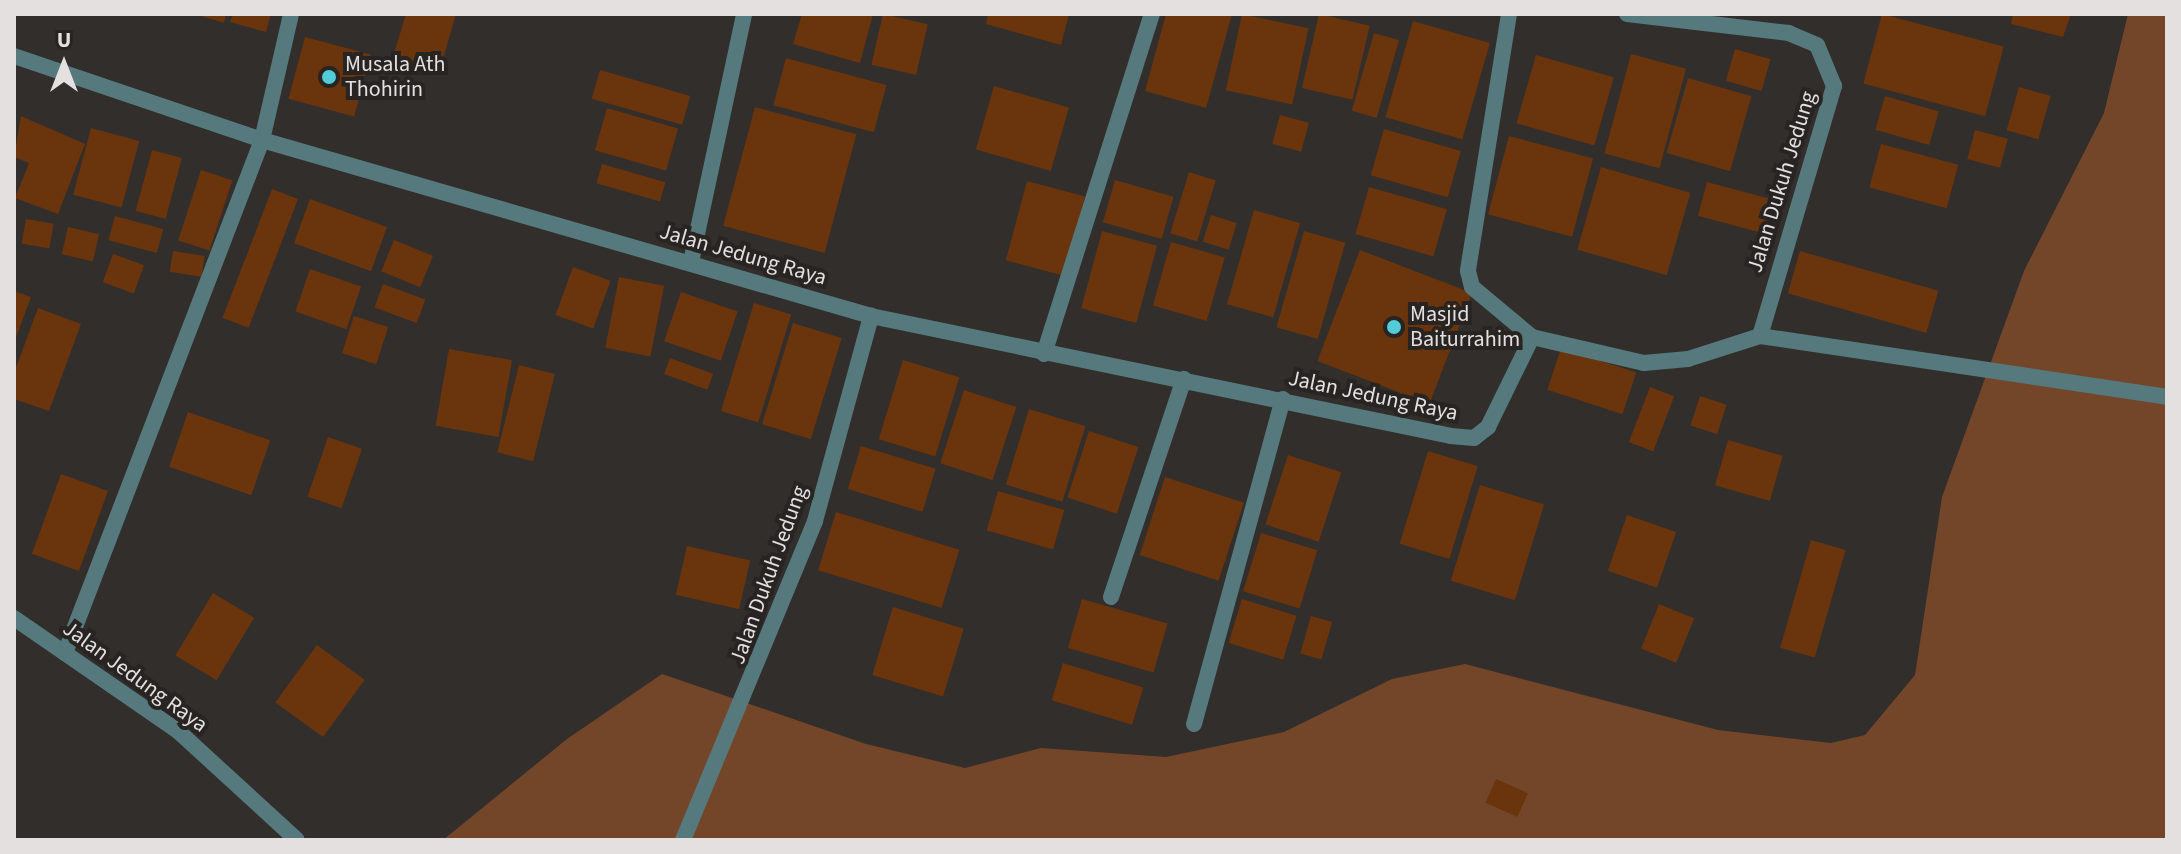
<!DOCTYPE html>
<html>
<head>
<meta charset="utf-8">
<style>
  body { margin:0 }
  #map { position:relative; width:2181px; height:854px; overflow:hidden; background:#322e2c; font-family:"Source Sans 3",sans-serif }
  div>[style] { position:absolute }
  .green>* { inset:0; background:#744629 }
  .building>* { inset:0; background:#6a340c; transform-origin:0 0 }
  .service>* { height:16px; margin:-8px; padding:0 8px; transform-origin:8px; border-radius:8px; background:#55797c }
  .minor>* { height:16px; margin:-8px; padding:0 8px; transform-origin:8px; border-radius:8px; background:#55797c }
  .tertiary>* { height:16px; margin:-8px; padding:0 8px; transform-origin:8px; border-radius:8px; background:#55797c }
  .dots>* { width:22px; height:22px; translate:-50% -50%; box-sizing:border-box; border:4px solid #282422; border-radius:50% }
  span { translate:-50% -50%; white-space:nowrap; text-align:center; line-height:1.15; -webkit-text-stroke:8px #282422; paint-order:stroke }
  .poi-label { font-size:22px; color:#e3e0df }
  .left { translate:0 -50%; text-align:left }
  .street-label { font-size:22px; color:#e3e0df }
  .frame { position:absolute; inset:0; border:16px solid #e3e0df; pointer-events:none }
  .north { position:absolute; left:24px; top:24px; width:80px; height:80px; -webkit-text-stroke:6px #282422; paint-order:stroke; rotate:0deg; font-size:22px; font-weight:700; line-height:32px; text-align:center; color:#e3e0df }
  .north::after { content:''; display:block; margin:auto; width:28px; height:36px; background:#e3e0df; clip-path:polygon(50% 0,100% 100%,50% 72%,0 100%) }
</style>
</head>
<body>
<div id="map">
  <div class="green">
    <i style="clip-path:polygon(2128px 14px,2167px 14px,2167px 840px,443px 840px,567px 739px,662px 674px,866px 744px,965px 768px,1041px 748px,1166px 757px,1284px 732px,1392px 679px,1465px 664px,1718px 730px,1831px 743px,1865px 735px,1915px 675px,1942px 497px,2024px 271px,2104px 113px)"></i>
  </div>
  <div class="building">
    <i style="clip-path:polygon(195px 14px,226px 14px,224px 23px)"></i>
    <i style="clip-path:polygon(233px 14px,271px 14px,266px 32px,230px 22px)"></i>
    <i style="clip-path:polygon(406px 14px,456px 14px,439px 73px,392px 60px)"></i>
    <i style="clip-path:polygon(802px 14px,873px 14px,860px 63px,793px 44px)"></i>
    <i style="left:883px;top:14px;width:46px;height:52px;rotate:13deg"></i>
    <i style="clip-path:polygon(988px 14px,1069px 14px,1061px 45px,986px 24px)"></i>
    <i style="clip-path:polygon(1166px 14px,1232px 14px,1206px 108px,1145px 91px)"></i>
    <i style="left:1242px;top:14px;width:68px;height:78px;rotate:12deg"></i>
    <i style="left:1319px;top:14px;width:52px;height:76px;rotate:13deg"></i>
    <i style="left:1882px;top:14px;width:126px;height:72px;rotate:15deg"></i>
    <i style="clip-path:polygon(2013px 14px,2071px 14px,2063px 37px,2011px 24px)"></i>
    <i style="left:1413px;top:21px;width:80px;height:100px;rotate:16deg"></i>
    <i style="left:1374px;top:33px;width:26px;height:81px;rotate:16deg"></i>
    <i style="left:305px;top:37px;width:68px;height:64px;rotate:15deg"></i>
    <i style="left:1735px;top:49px;width:37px;height:33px;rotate:16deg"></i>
    <i style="left:1631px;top:54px;width:57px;height:103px;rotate:15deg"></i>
    <i style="left:1536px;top:55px;width:81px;height:71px;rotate:16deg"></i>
    <i style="left:786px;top:58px;width:104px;height:49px;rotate:15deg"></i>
    <i style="left:600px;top:70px;width:94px;height:30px;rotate:16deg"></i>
    <i style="left:1688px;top:78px;width:66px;height:78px;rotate:16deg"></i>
    <i style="left:994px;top:86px;width:78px;height:66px;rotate:16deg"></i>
    <i style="left:2019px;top:87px;width:33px;height:45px;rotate:16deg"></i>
    <i style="left:1885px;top:96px;width:56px;height:35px;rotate:16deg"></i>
    <i style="left:755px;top:107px;width:105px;height:123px;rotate:15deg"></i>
    <i style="left:607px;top:108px;width:74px;height:44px;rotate:16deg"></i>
    <i style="left:1280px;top:115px;width:30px;height:30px;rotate:15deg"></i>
    <i style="clip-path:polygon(21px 116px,85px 144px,58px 214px,15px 198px,29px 163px,14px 157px)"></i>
    <i style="left:91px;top:128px;width:50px;height:69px;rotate:15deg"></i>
    <i style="left:1384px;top:129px;width:80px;height:48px;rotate:16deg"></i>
    <i style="left:1975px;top:130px;width:34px;height:30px;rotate:15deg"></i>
    <i style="left:1509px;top:136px;width:87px;height:81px;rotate:15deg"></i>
    <i style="left:1881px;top:144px;width:80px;height:45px;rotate:15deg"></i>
    <i style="left:152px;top:150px;width:31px;height:63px;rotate:15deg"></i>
    <i style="left:602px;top:164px;width:66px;height:20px;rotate:16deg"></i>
    <i style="left:1601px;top:167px;width:93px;height:86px;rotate:16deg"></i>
    <i style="left:201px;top:170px;width:33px;height:74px;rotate:18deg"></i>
    <i style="left:1189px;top:172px;width:28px;height:64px;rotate:17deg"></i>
    <i style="left:1115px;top:180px;width:61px;height:44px;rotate:16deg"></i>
    <i style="left:1027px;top:181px;width:60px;height:82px;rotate:15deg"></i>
    <i style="left:1707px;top:182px;width:70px;height:35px;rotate:15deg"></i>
    <i style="left:1369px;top:187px;width:81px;height:49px;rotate:16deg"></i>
    <i style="left:272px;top:189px;width:28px;height:138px;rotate:21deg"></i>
    <i style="left:310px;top:199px;width:82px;height:47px;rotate:20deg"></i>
    <i style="left:1254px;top:210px;width:48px;height:98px;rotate:16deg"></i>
    <i style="left:1211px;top:215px;width:27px;height:28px;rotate:17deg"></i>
    <i style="left:115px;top:216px;width:50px;height:25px;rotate:15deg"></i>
    <i style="left:26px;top:219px;width:28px;height:25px;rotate:10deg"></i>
    <i style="left:68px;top:227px;width:32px;height:28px;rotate:13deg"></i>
    <i style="left:1102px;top:231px;width:57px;height:80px;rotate:15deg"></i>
    <i style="left:1304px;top:231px;width:43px;height:100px;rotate:16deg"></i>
    <i style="left:394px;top:240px;width:42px;height:34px;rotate:22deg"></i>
    <i style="left:1171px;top:242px;width:56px;height:66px;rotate:16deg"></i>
    <i style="left:1360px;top:250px;width:120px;height:119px;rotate:21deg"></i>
    <i style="left:173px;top:251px;width:32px;height:21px;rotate:9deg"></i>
    <i style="left:1800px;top:251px;width:144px;height:44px;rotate:16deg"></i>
    <i style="left:113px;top:254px;width:33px;height:30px;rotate:20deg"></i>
    <i style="left:573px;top:267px;width:40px;height:51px;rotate:20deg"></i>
    <i style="left:310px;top:269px;width:54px;height:45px;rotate:19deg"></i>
    <i style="left:619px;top:277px;width:46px;height:72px;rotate:11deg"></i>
    <i style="left:383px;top:284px;width:45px;height:25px;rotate:20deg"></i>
    <i style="clip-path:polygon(14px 291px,31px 297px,14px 343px)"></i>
    <i style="left:681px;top:292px;width:60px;height:52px;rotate:19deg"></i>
    <i style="left:754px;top:303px;width:39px;height:113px;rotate:17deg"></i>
    <i style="clip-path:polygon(38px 308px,81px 324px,49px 411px,14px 399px,14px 373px)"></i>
    <i style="left:354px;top:316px;width:36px;height:39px;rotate:18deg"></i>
    <i style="left:793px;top:323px;width:51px;height:106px;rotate:17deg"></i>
    <i style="left:1561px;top:348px;width:79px;height:44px;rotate:18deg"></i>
    <i style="left:449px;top:349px;width:64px;height:78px;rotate:10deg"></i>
    <i style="left:670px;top:358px;width:46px;height:17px;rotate:20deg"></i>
    <i style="left:903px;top:360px;width:59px;height:83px;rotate:17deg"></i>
    <i style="left:519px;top:365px;width:37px;height:90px;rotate:14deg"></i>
    <i style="left:1650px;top:387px;width:26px;height:59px;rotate:21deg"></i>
    <i style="left:964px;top:390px;width:55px;height:77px;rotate:18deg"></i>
    <i style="left:1700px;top:396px;width:28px;height:31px;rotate:18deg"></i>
    <i style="left:1029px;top:409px;width:59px;height:79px;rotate:17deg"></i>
    <i style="left:188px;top:412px;width:87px;height:58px;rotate:19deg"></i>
    <i style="left:1089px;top:431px;width:52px;height:70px;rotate:18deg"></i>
    <i style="left:328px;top:437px;width:36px;height:63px;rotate:19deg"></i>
    <i style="left:1728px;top:440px;width:57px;height:47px;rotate:16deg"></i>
    <i style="left:861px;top:446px;width:78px;height:45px;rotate:17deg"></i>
    <i style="left:1428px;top:451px;width:52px;height:97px;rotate:17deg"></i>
    <i style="left:1288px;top:455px;width:56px;height:73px;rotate:18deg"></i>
    <i style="left:61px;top:474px;width:50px;height:85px;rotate:20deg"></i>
    <i style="left:1165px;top:477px;width:83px;height:82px;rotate:18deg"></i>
    <i style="left:1480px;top:485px;width:67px;height:100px;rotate:17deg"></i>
    <i style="left:998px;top:491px;width:69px;height:41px;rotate:16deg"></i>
    <i style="left:836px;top:512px;width:129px;height:61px;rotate:17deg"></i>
    <i style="left:1627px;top:515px;width:52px;height:59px;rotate:19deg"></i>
    <i style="left:1261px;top:533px;width:59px;height:61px;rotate:17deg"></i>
    <i style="left:1811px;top:540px;width:36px;height:112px;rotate:16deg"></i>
    <i style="left:687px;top:546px;width:65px;height:50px;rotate:13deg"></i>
    <i style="left:213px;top:593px;width:48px;height:73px;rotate:31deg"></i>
    <i style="left:1082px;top:599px;width:89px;height:51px;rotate:16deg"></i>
    <i style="left:1242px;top:599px;width:57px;height:46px;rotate:17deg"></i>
    <i style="left:1659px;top:604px;width:38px;height:48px;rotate:22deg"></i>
    <i style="left:893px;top:607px;width:74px;height:71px;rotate:17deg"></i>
    <i style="left:1311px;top:616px;width:22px;height:39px;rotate:16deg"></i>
    <i style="left:317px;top:645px;width:59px;height:71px;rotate:36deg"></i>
    <i style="left:1063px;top:663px;width:84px;height:39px;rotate:17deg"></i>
    <i style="left:1496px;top:779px;width:35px;height:26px;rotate:24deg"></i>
  </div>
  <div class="service">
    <i style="left:1111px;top:597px;width:230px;rotate:-71.5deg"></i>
  </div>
  <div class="minor">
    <i style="left:1509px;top:14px;width:260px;rotate:99.1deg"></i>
    <i style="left:1468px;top:271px;width:16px;rotate:76deg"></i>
    <i style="left:1472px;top:287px;width:78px;rotate:39.8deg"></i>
    <i style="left:1532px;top:337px;width:115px;rotate:13.1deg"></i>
    <i style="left:1644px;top:363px;width:44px;rotate:-5.2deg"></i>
    <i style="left:1688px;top:359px;width:76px;rotate:-17.7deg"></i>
    <i style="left:1760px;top:336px;width:261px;rotate:-73.5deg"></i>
    <i style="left:1834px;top:86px;width:44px;rotate:-112.5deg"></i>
    <i style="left:1817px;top:45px;width:30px;rotate:-157deg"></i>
    <i style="left:1789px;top:33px;width:163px;rotate:-173.3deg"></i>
    <i style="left:14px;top:56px;width:262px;rotate:18.7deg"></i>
    <i style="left:262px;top:140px;width:634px;rotate:16.12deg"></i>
    <i style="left:871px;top:316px;width:592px;rotate:11.69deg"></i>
    <i style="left:1451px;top:436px;width:23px;rotate:5deg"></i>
    <i style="left:1474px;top:438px;width:18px;rotate:-38deg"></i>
    <i style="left:1488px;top:427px;width:100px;rotate:-63.9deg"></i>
    <i style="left:691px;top:262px;width:254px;rotate:-77.9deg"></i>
    <i style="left:1760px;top:336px;width:412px;rotate:8.5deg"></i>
    <i style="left:1044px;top:354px;width:357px;rotate:-72.4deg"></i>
    <i style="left:65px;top:653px;width:550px;rotate:-68.99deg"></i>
    <i style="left:262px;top:140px;width:129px;rotate:-77deg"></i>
    <i style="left:1194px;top:724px;width:337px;rotate:-74.7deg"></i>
    <i style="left:683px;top:840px;width:345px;rotate:-67.5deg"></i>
    <i style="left:815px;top:521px;width:213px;rotate:-74.7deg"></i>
  </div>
  <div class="tertiary">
    <i style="left:14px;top:618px;width:199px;rotate:34.6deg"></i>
    <i style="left:178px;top:731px;width:161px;rotate:42.5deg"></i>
  </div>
  <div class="dots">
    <i style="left:329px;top:77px;background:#52ccd6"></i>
    <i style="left:1394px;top:327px;background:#52ccd6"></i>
  </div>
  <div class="poi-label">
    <span class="left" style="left:345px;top:77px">Musala Ath<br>Thohirin</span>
    <span class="left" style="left:1410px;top:327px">Masjid<br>Baiturrahim</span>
  </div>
  <div class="street-label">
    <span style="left:1782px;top:182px;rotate:-73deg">Jalan Dukuh Jedung</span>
    <span style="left:743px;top:255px;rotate:16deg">Jalan Jedung Raya</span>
    <span style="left:1373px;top:396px;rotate:12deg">Jalan Jedung Raya</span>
    <span style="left:769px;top:575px;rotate:-70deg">Jalan Dukuh Jedung</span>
    <span style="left:135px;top:677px;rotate:36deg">Jalan Jedung Raya</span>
  </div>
  <div class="frame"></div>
  <div class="north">U</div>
</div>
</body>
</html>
